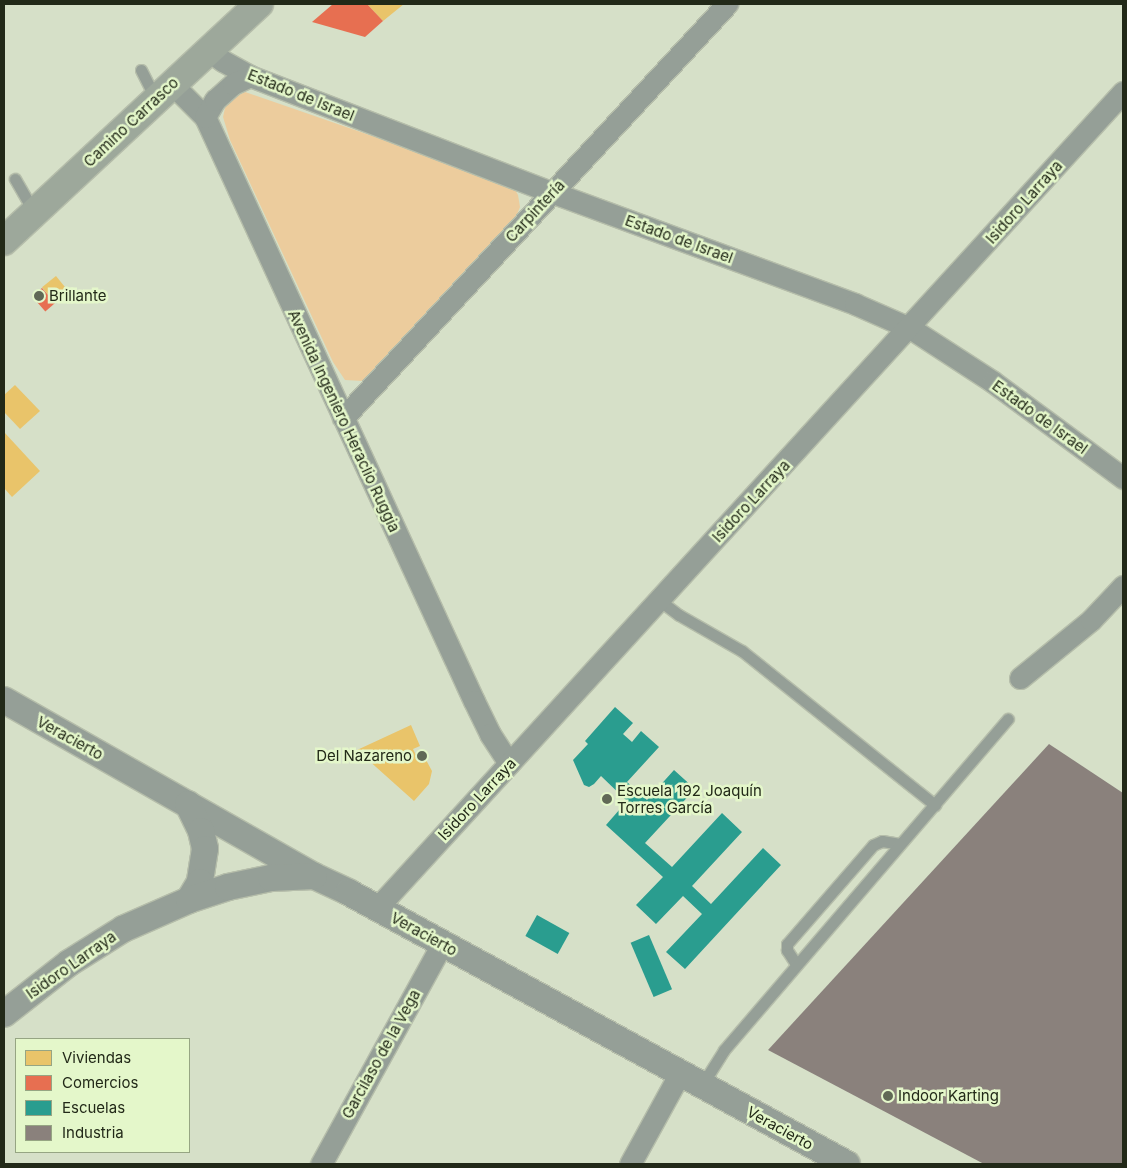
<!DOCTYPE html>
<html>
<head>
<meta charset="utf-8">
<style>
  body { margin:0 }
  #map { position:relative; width:1127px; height:1168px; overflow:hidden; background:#d6e0c8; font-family:Inter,sans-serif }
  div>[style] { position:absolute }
  .green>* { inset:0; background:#eccc9d }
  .homes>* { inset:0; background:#e9c46a; transform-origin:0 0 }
  .shops>* { inset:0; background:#e76f51; transform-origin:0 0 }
  .schools>* { inset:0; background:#2a9d8f; transform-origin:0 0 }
  .industry>* { inset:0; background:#8a817c }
  .roads { filter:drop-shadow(1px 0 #b5bdaa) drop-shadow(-1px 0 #b5bdaa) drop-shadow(0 1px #b5bdaa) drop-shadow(0 -1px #b5bdaa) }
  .service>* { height:11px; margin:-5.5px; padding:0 5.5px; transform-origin:5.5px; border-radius:5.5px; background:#959f97 }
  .minor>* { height:21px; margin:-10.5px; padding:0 10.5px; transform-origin:10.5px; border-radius:10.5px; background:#959f97 }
  .tertiary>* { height:26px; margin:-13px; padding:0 13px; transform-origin:13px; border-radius:13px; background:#959f97 }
  .secondary>* { height:28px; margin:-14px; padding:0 14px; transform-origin:14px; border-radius:14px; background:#9da89b }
  .dots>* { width:14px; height:14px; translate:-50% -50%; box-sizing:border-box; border:2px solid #e4f7ca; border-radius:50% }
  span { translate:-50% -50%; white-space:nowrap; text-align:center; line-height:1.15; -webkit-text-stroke:5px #e4f7ca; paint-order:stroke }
  .street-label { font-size:15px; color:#222918 }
  .poi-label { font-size:15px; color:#222918 }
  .left { translate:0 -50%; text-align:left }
  .right { translate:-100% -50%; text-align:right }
  .frame { position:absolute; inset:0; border:5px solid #222918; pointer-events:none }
  .legend { position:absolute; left:15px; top:1038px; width:175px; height:115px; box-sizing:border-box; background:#e4f7ca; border:1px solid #96a583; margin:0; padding:6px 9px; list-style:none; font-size:15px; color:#222918 }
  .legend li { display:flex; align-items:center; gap:10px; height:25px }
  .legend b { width:25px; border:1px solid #96a583 }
</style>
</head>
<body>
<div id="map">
  <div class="green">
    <i style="clip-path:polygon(245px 92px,502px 181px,513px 186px,518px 195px,520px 207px,516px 217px,371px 376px,363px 381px,345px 380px,333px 362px,230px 140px,223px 117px,225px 108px,229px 100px)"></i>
  </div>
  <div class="homes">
    <i style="clip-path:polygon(367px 4px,404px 4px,383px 21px)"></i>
    <i style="left:56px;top:276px;width:19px;height:18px;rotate:51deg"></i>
    <i style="clip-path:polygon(15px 385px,40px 411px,20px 429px,4px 412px,4px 395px)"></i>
    <i style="clip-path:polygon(4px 432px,40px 471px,12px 497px,4px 488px)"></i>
    <i style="clip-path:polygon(411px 725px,420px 746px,413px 749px,419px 761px,425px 758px,432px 771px,429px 784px,414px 801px,357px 750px)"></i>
  </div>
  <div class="shops">
    <i style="clip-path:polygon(333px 4px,367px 4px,383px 21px,365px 37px,312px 22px)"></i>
    <i style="left:42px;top:288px;width:20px;height:13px;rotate:49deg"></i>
  </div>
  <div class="schools">
    <i style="clip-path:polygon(615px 707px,633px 723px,623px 734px,632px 742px,641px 731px,659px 747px,627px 782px,647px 800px,674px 770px,695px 789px,645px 843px,672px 867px,722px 813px,742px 832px,692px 886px,711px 904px,763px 848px,781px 865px,685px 969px,666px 952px,702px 914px,683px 896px,656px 924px,636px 905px,663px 877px,606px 825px,627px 801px,601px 776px,594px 784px,589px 787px,584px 785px,573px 760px,588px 744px,585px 741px)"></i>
    <i style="left:537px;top:915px;width:37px;height:24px;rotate:29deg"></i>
    <i style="left:649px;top:935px;width:59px;height:20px;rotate:67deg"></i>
  </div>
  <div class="industry">
    <i style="clip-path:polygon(1049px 744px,1123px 793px,1123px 1164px,984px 1164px,768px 1050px)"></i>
  </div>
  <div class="roads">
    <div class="service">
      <i style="left:141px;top:70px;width:33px;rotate:63deg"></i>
      <i style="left:15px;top:179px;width:38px;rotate:60deg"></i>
      <i style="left:659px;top:600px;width:25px;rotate:37deg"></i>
      <i style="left:679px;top:615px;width:73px;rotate:29.7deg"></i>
      <i style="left:742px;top:651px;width:247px;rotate:38.6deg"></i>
      <i style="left:796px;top:964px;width:17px;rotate:-123deg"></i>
      <i style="left:787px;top:950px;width:6px;rotate:-90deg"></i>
      <i style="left:787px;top:944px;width:131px;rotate:-49deg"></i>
      <i style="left:873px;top:845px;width:10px;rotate:-24deg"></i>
      <i style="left:882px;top:841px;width:18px;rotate:9deg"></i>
      <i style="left:702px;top:1085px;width:41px;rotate:-57.8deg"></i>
      <i style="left:724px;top:1050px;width:436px;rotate:-49.4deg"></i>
    </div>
    <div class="minor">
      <i style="left:209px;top:51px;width:17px;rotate:36deg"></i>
      <i style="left:223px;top:61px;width:31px;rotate:29deg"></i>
      <i style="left:250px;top:76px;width:323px;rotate:21.1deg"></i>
      <i style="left:551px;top:192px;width:324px;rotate:20.2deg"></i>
      <i style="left:855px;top:304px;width:60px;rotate:23.6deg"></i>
      <i style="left:910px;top:328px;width:99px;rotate:33deg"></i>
      <i style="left:993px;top:382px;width:162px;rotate:36.4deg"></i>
      <i style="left:172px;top:84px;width:47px;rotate:45deg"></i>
      <i style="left:205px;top:117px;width:643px;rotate:65.27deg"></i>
      <i style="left:474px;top:701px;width:37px;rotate:64deg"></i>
      <i style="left:490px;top:734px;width:35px;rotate:57deg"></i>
      <i style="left:205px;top:117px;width:20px;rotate:-60deg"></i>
      <i style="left:215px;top:100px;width:24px;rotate:-42deg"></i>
      <i style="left:233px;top:84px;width:19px;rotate:-25deg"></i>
      <i style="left:343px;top:418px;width:565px;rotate:-47.15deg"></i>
      <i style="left:1020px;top:678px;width:92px;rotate:-39.2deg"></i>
      <i style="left:1091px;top:620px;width:47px;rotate:-46.7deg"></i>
      <i style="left:377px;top:908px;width:1106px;rotate:-47.57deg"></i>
      <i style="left:321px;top:1164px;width:251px;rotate:-61.2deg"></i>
      <i style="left:630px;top:1164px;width:104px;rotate:-61.2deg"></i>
    </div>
    <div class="tertiary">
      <i style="left:4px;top:700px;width:356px;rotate:29.6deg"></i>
      <i style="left:314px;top:876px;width:38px;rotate:25deg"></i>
      <i style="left:348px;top:892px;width:568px;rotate:28.59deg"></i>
      <i style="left:188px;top:804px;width:30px;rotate:64deg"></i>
      <i style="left:201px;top:831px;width:18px;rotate:77deg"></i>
      <i style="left:205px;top:849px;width:33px;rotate:99deg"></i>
      <i style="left:200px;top:882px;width:21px;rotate:121deg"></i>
      <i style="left:4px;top:1014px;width:83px;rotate:-38.1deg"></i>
      <i style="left:69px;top:963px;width:64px;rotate:-32.2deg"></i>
      <i style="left:123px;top:929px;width:72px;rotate:-23.7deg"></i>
      <i style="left:189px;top:900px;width:41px;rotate:-18.4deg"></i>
      <i style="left:228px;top:887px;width:44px;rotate:-11.8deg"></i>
      <i style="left:271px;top:878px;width:43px;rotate:-2.7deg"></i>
    </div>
    <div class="secondary">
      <i style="left:4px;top:241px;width:348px;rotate:-42.9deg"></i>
    </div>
  </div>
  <div class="dots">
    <i style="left:39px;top:296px;background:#616956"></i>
    <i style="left:422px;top:756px;background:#616956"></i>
    <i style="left:607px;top:799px;background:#616956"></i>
    <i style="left:888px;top:1096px;background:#616956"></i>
  </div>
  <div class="street-label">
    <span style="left:301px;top:95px;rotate:22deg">Estado de Israel</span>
    <span style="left:131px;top:122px;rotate:-43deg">Camino Carrasco</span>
    <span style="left:1024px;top:202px;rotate:-48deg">Isidoro Larraya</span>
    <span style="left:535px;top:211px;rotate:-47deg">Carpintería</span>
    <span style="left:679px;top:239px;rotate:20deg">Estado de Israel</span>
    <span style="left:1040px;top:417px;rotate:36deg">Estado de Israel</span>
    <span style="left:344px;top:421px;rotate:65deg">Avenida Ingeniero Heraclio Ruggia</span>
    <span style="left:751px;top:501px;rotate:-47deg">Isidoro Larraya</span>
    <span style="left:70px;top:738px;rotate:29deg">Veracierto</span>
    <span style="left:477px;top:799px;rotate:-47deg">Isidoro Larraya</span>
    <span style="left:424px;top:934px;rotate:29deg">Veracierto</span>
    <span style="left:71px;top:965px;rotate:-35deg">Isidoro Larraya</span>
    <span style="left:381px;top:1054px;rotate:-61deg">Garcilaso de la Vega</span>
    <span style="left:780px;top:1128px;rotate:29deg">Veracierto</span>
  </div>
  <div class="poi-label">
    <span class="left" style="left:49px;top:296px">Brillante</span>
    <span class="right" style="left:412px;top:756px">Del Nazareno</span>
    <span class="left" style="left:617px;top:799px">Escuela 192 Joaquín<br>Torres García</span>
    <span class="left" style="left:898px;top:1096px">Indoor Karting</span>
  </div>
  <div class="frame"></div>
  <ul class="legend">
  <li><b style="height:14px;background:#e9c46a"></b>Viviendas</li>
  <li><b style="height:14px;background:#e76f51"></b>Comercios</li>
  <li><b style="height:14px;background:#2a9d8f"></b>Escuelas</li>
  <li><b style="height:14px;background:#8a817c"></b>Industria</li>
  </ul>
</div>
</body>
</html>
